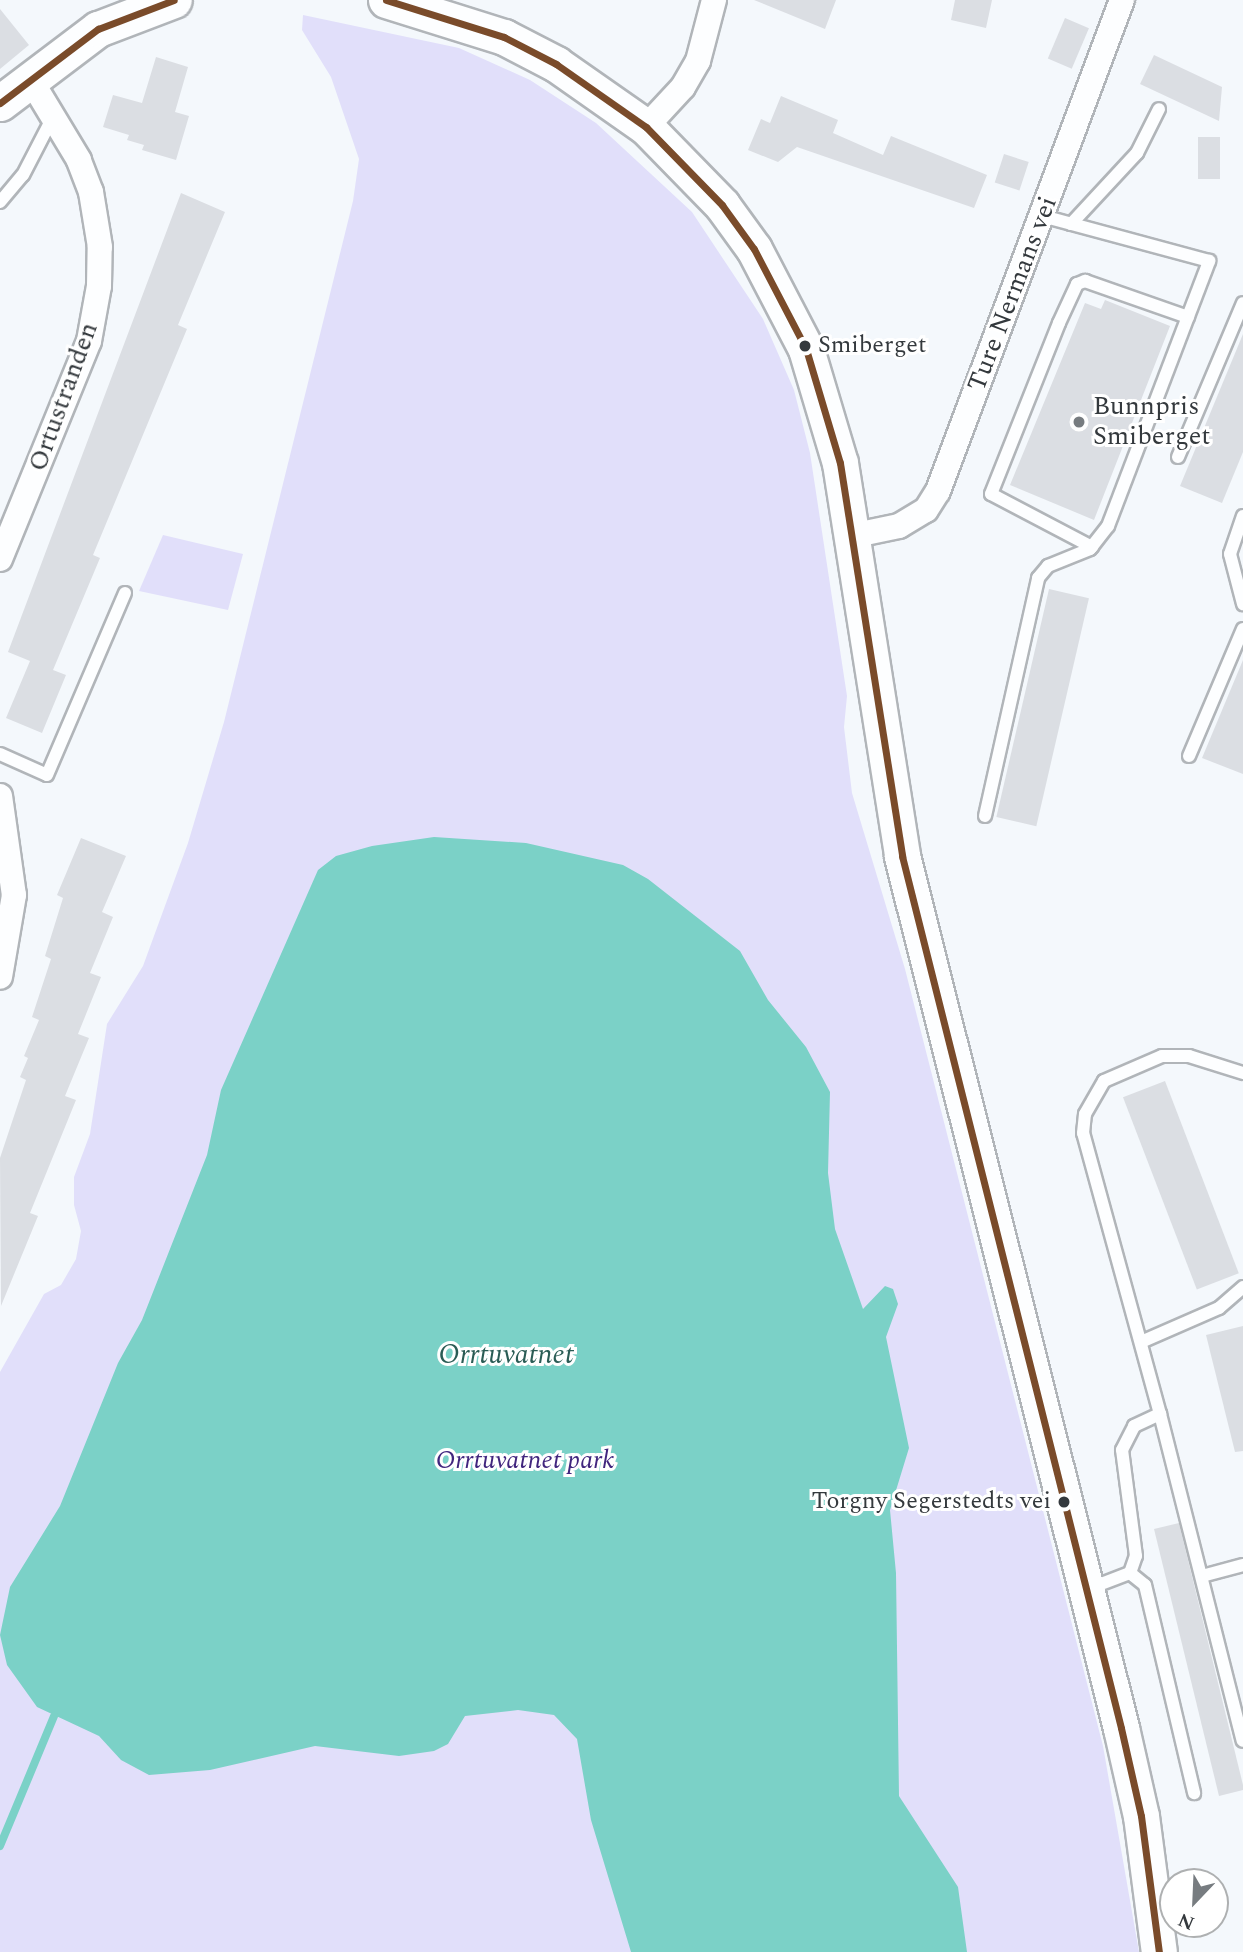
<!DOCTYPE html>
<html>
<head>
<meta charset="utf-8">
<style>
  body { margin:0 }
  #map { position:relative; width:1243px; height:1952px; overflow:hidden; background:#f4f8fc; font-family:Spectral,serif }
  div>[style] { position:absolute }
  .green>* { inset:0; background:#e1dffa }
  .water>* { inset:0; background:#7bd1c7 }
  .stream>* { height:8px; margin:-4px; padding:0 4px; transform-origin:4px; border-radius:4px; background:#7bd1c7 }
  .building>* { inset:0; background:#dbdee3; transform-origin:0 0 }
  .roads { filter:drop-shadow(2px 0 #b1b5b9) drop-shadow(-2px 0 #b1b5b9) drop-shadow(0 2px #b1b5b9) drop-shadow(0 -2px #b1b5b9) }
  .lane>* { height:12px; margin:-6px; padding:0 6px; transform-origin:6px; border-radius:6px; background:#fdfeff }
  .street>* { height:24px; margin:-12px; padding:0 12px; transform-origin:12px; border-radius:12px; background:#fdfeff }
  .secondary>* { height:35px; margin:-17.5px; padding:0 17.5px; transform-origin:17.5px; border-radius:17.5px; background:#fdfeff }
  .bus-1>* { height:7px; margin:-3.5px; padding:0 3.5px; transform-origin:3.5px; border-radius:3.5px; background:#7a4b2a }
  .dots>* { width:19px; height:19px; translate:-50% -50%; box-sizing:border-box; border:4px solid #fff; border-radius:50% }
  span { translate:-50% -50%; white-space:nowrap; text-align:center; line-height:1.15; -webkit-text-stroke:6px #fff; paint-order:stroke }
  .bus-label { font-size:24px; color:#34393d }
  .left { translate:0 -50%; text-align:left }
  .right { translate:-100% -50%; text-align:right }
  .street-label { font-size:26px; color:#34393d }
  .poi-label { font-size:26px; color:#34393d }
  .park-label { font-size:26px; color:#41267e; font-style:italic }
  .water-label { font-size:28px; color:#2a5c55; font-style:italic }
  .north { position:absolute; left:1159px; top:1868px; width:70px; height:70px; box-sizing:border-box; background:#fff; border:2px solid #aeb0b1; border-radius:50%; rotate:203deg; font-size:19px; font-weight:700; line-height:28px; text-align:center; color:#34393d }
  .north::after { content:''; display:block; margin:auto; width:24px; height:32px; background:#777c80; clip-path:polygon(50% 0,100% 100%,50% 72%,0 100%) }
</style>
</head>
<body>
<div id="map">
  <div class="green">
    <i style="clip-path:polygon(303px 15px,459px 48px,530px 80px,596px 123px,692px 212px,763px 319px,794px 390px,810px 453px,847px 696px,844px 727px,852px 793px,905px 969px,1103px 1746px,1139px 1952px,0 1952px,0 1372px,44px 1294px,61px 1285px,76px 1259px,81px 1231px,74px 1205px,74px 1177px,90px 1134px,107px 1024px,143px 966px,188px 843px,224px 722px,353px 201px,359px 159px,331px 77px,302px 30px)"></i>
    <i style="clip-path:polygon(163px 535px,243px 554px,228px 610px,139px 591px)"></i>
  </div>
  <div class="water">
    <i style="clip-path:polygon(434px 837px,526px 843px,623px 865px,648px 879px,740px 951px,768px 1000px,806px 1047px,830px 1092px,828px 1173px,835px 1229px,863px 1309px,885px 1286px,893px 1289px,898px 1304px,886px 1337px,909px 1448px,890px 1510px,896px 1573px,899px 1796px,958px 1887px,967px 1952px,631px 1952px,591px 1820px,577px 1739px,554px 1715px,518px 1710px,465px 1716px,448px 1744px,434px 1751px,399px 1756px,315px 1746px,210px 1770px,149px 1775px,121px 1760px,99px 1736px,37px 1707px,7px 1665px,0 1635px,10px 1587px,60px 1506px,118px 1363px,142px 1320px,207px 1155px,221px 1090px,318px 870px,336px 856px,372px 846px)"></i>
  </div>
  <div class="stream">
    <i style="left:0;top:1846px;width:141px;rotate:-67.4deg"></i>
  </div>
  <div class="building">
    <i style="clip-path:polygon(754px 0,836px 0,825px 29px)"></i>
    <i style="clip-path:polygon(955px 0,992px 0,986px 28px,951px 20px)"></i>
    <i style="clip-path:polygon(0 9px,29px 45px,0 69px)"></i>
    <i style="left:1065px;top:18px;width:26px;height:44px;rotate:23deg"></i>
    <i style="clip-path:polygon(1154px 55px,1222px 87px,1219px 121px,1140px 84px)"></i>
    <i style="clip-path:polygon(156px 57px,188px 67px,175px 112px,189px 116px,176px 160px,142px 150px,144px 145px,127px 140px,129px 135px,103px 127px,113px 95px,142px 103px)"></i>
    <i style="clip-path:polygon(781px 96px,838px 120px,833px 133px,883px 155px,891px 136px,987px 175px,974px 208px,797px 147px,778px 162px,748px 150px,761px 119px,770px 123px)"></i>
    <i style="left:1198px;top:137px;width:22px;height:42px"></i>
    <i style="left:1004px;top:154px;width:26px;height:30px;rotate:18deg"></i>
    <i style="clip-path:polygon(181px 193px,225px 212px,178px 325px,187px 329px,93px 555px,100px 558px,53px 670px,66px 675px,42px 733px,6px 718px,30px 661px,8px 652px)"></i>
    <i style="clip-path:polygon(1105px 300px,1170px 326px,1094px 520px,1010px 485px,1085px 303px,1101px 309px)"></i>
    <i style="clip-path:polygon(1243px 334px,1243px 452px,1222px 503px,1180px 486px)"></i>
    <i style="left:1049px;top:589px;width:41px;height:234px;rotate:13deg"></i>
    <i style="clip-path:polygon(1243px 660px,1243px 774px,1202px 758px)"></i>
    <i style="clip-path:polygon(81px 838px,126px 856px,102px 912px,113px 917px,90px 973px,101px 977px,78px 1034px,89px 1038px,65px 1096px,76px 1100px,30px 1213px,38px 1216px,1px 1306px,0 1158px,26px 1080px,20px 1077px,28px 1058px,24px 1056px,39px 1020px,32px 1017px,51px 959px,45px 956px,63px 898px,57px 895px)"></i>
    <i style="left:1165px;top:1081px;width:206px;height:45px;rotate:69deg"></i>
    <i style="clip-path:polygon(1243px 1326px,1243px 1451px,1235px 1452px,1206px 1335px)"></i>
    <i style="clip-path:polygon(1179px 1523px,1243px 1785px,1243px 1790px,1219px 1796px,1154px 1529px)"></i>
  </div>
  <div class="roads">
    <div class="lane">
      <i style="left:0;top:202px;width:35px;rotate:-50deg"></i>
      <i style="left:23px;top:175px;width:65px;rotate:-62.7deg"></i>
      <i style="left:1071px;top:224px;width:97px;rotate:-47.1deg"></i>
      <i style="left:1137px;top:153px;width:49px;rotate:-63.4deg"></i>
      <i style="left:1178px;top:457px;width:167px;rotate:-67.1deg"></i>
      <i style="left:1243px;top:516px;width:40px;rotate:108.9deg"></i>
      <i style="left:1230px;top:554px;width:52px;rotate:75.4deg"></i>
      <i style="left:1092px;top:547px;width:114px;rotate:-152.3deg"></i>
      <i style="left:991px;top:494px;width:184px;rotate:-68.3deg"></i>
      <i style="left:1059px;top:323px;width:43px;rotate:-65.2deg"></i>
      <i style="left:1077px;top:284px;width:9px;rotate:-21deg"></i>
      <i style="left:1085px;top:281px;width:109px;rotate:19.3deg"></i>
      <i style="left:0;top:754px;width:51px;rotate:24.1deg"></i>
      <i style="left:47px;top:775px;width:198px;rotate:-66.8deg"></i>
      <i style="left:1189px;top:756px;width:138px;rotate:-67deg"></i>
      <i style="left:985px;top:816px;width:244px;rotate:-77.4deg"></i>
      <i style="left:1038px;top:578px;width:16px;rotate:-50deg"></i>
      <i style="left:1048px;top:566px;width:45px;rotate:-22deg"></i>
      <i style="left:1090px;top:549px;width:29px;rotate:-52deg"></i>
      <i style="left:1108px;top:526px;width:284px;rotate:-69.1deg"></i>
      <i style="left:1209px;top:261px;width:173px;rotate:-164.9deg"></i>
      <i style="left:1141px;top:1342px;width:85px;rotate:-23.6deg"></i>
      <i style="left:1219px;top:1308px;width:32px;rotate:-41deg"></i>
      <i style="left:1160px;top:1414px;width:337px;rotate:75.8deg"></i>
      <i style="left:1130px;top:1573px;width:19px;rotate:39deg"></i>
      <i style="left:1145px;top:1585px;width:214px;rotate:76.7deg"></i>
      <i style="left:1202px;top:1576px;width:42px;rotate:-15deg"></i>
      <i style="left:1088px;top:1589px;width:45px;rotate:-20.9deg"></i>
      <i style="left:1130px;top:1573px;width:18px;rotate:-71deg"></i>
      <i style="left:1136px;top:1556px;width:107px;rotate:-97.5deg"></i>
      <i style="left:1122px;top:1450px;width:27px;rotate:-63deg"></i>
      <i style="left:1134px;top:1426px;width:29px;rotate:-25deg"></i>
      <i style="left:1160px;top:1414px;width:291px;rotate:-105.3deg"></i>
      <i style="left:1083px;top:1133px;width:19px;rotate:-84deg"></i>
      <i style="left:1085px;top:1114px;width:38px;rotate:-60deg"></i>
      <i style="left:1104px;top:1081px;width:63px;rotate:-23.3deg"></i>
      <i style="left:1162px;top:1056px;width:27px"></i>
      <i style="left:1189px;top:1056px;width:57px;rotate:17.5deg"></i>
    </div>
    <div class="street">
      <i style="left:646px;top:127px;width:54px;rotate:-47.2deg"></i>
      <i style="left:683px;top:87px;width:30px;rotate:-60deg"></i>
      <i style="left:698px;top:61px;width:63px;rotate:-75.3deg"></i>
      <i style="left:851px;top:536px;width:49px;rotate:-11.8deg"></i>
      <i style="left:899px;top:526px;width:31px;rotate:-31deg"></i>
      <i style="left:926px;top:510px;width:22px;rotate:-58deg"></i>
      <i style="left:938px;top:491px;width:524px;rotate:-69.46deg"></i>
      <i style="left:0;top:559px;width:235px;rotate:-67.8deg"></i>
      <i style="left:89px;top:341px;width:56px;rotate:-79.7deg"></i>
      <i style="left:99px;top:286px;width:39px;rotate:-89deg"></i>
      <i style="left:100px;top:247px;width:56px;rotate:-99.3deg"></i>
      <i style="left:91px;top:192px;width:34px;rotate:-111deg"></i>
      <i style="left:79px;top:160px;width:97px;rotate:-121.1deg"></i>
      <i style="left:0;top:796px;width:100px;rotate:82deg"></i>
      <i style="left:14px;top:895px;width:83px;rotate:99.7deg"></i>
    </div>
    <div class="secondary">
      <i style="left:386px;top:0;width:124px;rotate:17.4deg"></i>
      <i style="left:504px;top:37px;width:59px;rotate:27.4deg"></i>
      <i style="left:556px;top:64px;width:110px;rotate:35deg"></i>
      <i style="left:646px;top:127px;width:109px;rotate:45.7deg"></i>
      <i style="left:722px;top:205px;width:54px;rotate:54deg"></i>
      <i style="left:754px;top:249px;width:113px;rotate:62.5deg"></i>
      <i style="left:806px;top:349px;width:119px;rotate:73.4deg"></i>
      <i style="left:840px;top:463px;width:398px;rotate:81deg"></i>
      <i style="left:902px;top:856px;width:899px;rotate:75.9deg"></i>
      <i style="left:1121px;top:1728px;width:90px;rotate:77.2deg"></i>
      <i style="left:1141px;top:1816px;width:137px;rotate:82.5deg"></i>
      <i style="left:0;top:103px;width:123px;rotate:-37.1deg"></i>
      <i style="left:98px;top:29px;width:81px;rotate:-20.9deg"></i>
    </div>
  </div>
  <div class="bus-1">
    <i style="left:386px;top:0;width:124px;rotate:17.4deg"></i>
    <i style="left:504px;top:37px;width:59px;rotate:27.4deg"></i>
    <i style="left:556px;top:64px;width:110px;rotate:35deg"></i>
    <i style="left:646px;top:127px;width:109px;rotate:45.7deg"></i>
    <i style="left:722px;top:205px;width:54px;rotate:54deg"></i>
    <i style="left:754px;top:249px;width:113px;rotate:62.5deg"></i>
    <i style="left:806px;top:349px;width:119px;rotate:73.4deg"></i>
    <i style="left:840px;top:463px;width:398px;rotate:81deg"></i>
    <i style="left:902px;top:856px;width:899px;rotate:75.9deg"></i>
    <i style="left:1121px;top:1728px;width:90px;rotate:77.2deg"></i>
    <i style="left:1141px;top:1816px;width:137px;rotate:82.5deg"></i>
    <i style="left:0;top:103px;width:123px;rotate:-37.1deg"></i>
    <i style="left:98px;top:29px;width:81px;rotate:-20.9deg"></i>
  </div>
  <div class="dots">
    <i style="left:805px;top:346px;background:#34393d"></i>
    <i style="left:1079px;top:422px;background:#777c80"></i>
    <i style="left:1064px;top:1502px;background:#34393d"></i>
  </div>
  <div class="bus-label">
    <span class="left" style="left:818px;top:346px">Smiberget</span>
    <span class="right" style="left:1051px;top:1502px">Torgny Segerstedts vei</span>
  </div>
  <div class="street-label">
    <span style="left:1013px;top:294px;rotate:-69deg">Ture Nermans vei</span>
    <span style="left:64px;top:397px;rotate:-70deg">Ortustranden</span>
  </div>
  <div class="poi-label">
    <span class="left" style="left:1093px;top:422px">Bunnpris<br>Smiberget</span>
  </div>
  <div class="park-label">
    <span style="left:525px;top:1461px">Orrtuvatnet park</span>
  </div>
  <div class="water-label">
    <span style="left:506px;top:1355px">Orrtuvatnet</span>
  </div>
  <div class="north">N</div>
</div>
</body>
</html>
